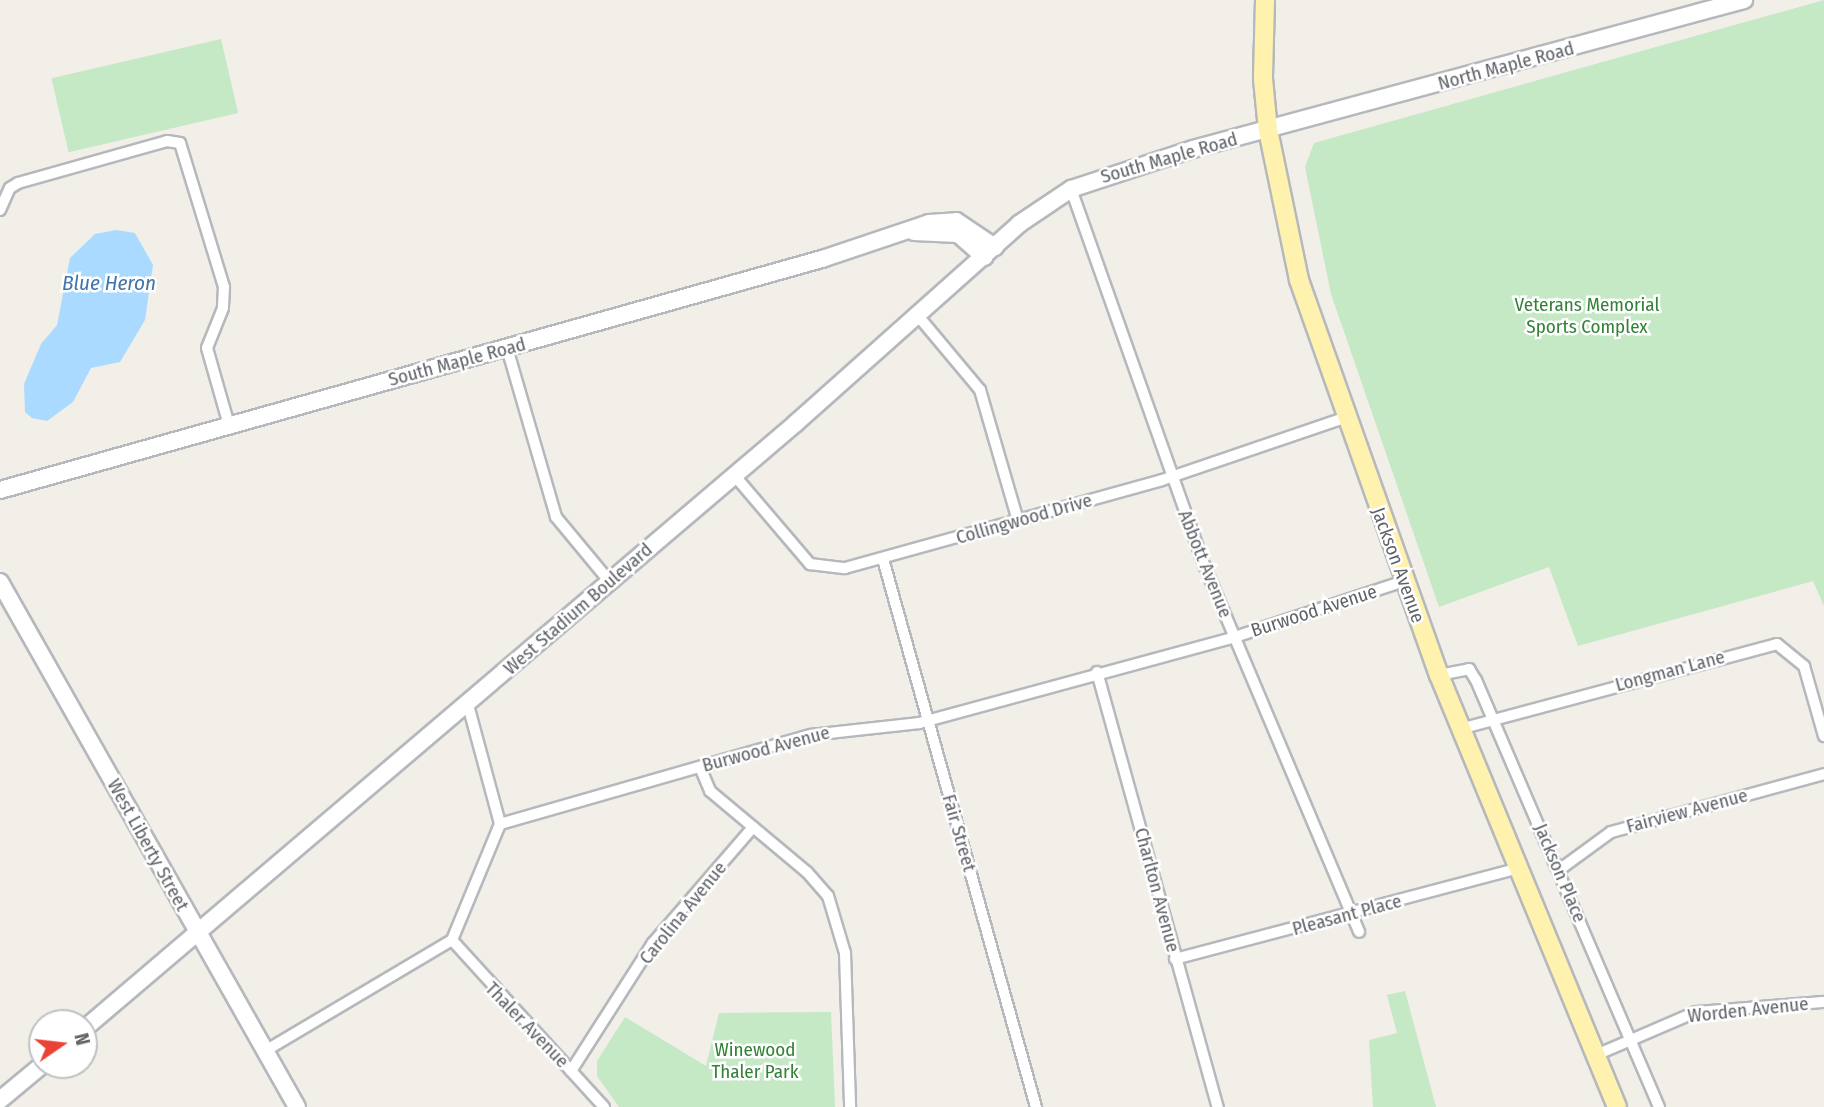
<!DOCTYPE html>
<html>
<head>
<meta charset="utf-8">
<style>
  body { margin:0 }
  #map { position:relative; width:1824px; height:1107px; overflow:hidden; background:#f1efe8; font-family:"Fira Sans Condensed",sans-serif }
  div>[style] { position:absolute }
  .green>* { inset:0; background:#c5e8c5; transform-origin:0 0 }
  .water>* { inset:0; background:#aadaff }
  .roads { filter:drop-shadow(2px 0 #b5b8bc) drop-shadow(-2px 0 #b5b8bc) drop-shadow(0 2px #b5b8bc) drop-shadow(0 -2px #b5b8bc) }
  .street>* { height:10px; margin:-5px; padding:0 5px; transform-origin:5px; border-radius:5px; background:#fff }
  .secondary>* { height:16px; margin:-8px; padding:0 8px; transform-origin:8px; border-radius:8px; background:#fff }
  .primary>* { height:18px; margin:-9px; padding:0 9px; transform-origin:9px; border-radius:9px; background:#fff2af }
  span { translate:-50% -50%; white-space:nowrap; text-align:center; line-height:1.15; -webkit-text-stroke:5px #fff; paint-order:stroke }
  .street-label { font-size:19px; color:#5f6368 }
  .park-label { font-size:19px; color:#348238 }
  .water-label { font-size:21px; color:#4174aa; font-style:italic }
  .north { position:absolute; left:28px; top:1009px; width:70px; height:70px; box-sizing:border-box; background:#fff; border:2px solid #bfc1c3; border-radius:50%; rotate:76deg; font-size:19px; font-weight:700; line-height:28px; text-align:center; color:#5f6368 }
  .north::after { content:''; display:block; margin:auto; width:24px; height:32px; background:#ea4335; clip-path:polygon(50% 0,100% 100%,50% 72%,0 100%) }
</style>
</head>
<body>
<div id="map">
  <div class="green">
    <i style="clip-path:polygon(1824px 0,1824px 606px,1813px 581px,1578px 646px,1549px 567px,1439px 607px,1331px 294px,1305px 167px,1314px 143px)"></i>
    <i style="left:221px;top:39px;width:76px;height:174px;rotate:77deg"></i>
    <i style="clip-path:polygon(1405px 991px,1436px 1107px,1373px 1107px,1369px 1040px,1397px 1033px,1387px 995px)"></i>
    <i style="clip-path:polygon(831px 1012px,835px 1107px,619px 1107px,597px 1076px,597px 1061px,625px 1017px,706px 1066px,719px 1013px)"></i>
  </div>
  <div class="water">
    <i style="clip-path:polygon(116px 230px,135px 233px,153px 265px,145px 320px,120px 362px,91px 368px,73px 402px,47px 421px,32px 418px,25px 412px,24px 384px,41px 344px,57px 325px,70px 258px,95px 234px)"></i>
  </div>
  <div class="roads">
    <div class="street">
      <i style="left:1071px;top:189px;width:401px;rotate:70.5deg"></i>
      <i style="left:1205px;top:567px;width:396px;rotate:67.1deg"></i>
      <i style="left:0;top:210px;width:24px;rotate:-66deg"></i>
      <i style="left:10px;top:188px;width:9px;rotate:-32deg"></i>
      <i style="left:18px;top:183px;width:155px;rotate:-15.7deg"></i>
      <i style="left:167px;top:141px;width:13px;rotate:9deg"></i>
      <i style="left:180px;top:143px;width:151px;rotate:73deg"></i>
      <i style="left:224px;top:287px;width:21px;rotate:93deg"></i>
      <i style="left:223px;top:308px;width:43px;rotate:111.8deg"></i>
      <i style="left:207px;top:348px;width:80px;rotate:74.1deg"></i>
      <i style="left:919px;top:317px;width:95px;rotate:50.1deg"></i>
      <i style="left:980px;top:390px;width:136px;rotate:73.8deg"></i>
      <i style="left:507px;top:348px;width:176px;rotate:73.8deg"></i>
      <i style="left:556px;top:517px;width:85px;rotate:50.3deg"></i>
      <i style="left:735px;top:476px;width:116px;rotate:49.6deg"></i>
      <i style="left:810px;top:564px;width:35px;rotate:7deg"></i>
      <i style="left:845px;top:568px;width:329px;rotate:-15.5deg"></i>
      <i style="left:1162px;top:480px;width:192px;rotate:-18.8deg"></i>
      <i style="left:883px;top:559px;width:569px;rotate:74.4deg"></i>
      <i style="left:1097px;top:672px;width:452px;rotate:74.5deg"></i>
      <i style="left:1439px;top:675px;width:31px;rotate:-11deg"></i>
      <i style="left:1469px;top:669px;width:13px;rotate:58deg"></i>
      <i style="left:1476px;top:680px;width:465px;rotate:66.8deg"></i>
      <i style="left:468px;top:705px;width:123px;rotate:74.9deg"></i>
      <i style="left:1460px;top:729px;width:328px;rotate:-15deg"></i>
      <i style="left:1777px;top:644px;width:35px;rotate:39deg"></i>
      <i style="left:1804px;top:666px;width:73px;rotate:74.1deg"></i>
      <i style="left:700px;top:767px;width:26px;rotate:67deg"></i>
      <i style="left:710px;top:791px;width:126px;rotate:39.9deg"></i>
      <i style="left:807px;top:872px;width:32px;rotate:49deg"></i>
      <i style="left:828px;top:896px;width:59px;rotate:73.4deg"></i>
      <i style="left:845px;top:953px;width:154px;rotate:88.1deg"></i>
      <i style="left:1559px;top:870px;width:64px;rotate:-36.2deg"></i>
      <i style="left:1611px;top:832px;width:221px;rotate:-15.2deg"></i>
      <i style="left:452px;top:940px;width:226px;rotate:47.7deg"></i>
      <i style="left:1175px;top:959px;width:356px;rotate:-14.8deg"></i>
      <i style="left:265px;top:1051px;width:217px;rotate:-30.7deg"></i>
      <i style="left:452px;top:940px;width:126px;rotate:-67.5deg"></i>
      <i style="left:500px;top:824px;width:323px;rotate:-16deg"></i>
      <i style="left:811px;top:735px;width:109px;rotate:-6.3deg"></i>
      <i style="left:919px;top:723px;width:327px;rotate:-15.2deg"></i>
      <i style="left:1235px;top:637px;width:178px;rotate:-18.3deg"></i>
      <i style="left:1596px;top:1055px;width:109px;rotate:-23.3deg"></i>
      <i style="left:1696px;top:1012px;width:128px;rotate:-4.5deg"></i>
      <i style="left:571px;top:1071px;width:152px;rotate:-57.4deg"></i>
      <i style="left:653px;top:943px;width:153px;rotate:-49.2deg"></i>
    </div>
    <div class="secondary">
      <i style="left:914px;top:232px;width:44px;rotate:2.6deg"></i>
      <i style="left:958px;top:234px;width:35px;rotate:41deg"></i>
      <i style="left:0;top:490px;width:854px;rotate:-15.7deg"></i>
      <i style="left:822px;top:259px;width:113px;rotate:-18.6deg"></i>
      <i style="left:929px;top:223px;width:27px;rotate:-4deg"></i>
      <i style="left:956px;top:221px;width:47px;rotate:33.7deg"></i>
      <i style="left:0;top:582px;width:603px;rotate:60.5deg"></i>
      <i style="left:84px;top:1029px;width:935px;rotate:-40.4deg"></i>
      <i style="left:796px;top:423px;width:299px;rotate:-41.7deg"></i>
      <i style="left:1019px;top:224px;width:63px;rotate:-33.9deg"></i>
      <i style="left:1071px;top:189px;width:128px;rotate:-18.2deg"></i>
      <i style="left:1193px;top:149px;width:571px;rotate:-15.13deg"></i>
      <i style="left:0;top:1100px;width:55px;rotate:-39.8deg"></i>
    </div>
    <div class="primary">
      <i style="left:1265px;top:0;width:79px;rotate:91.5deg"></i>
      <i style="left:1263px;top:79px;width:51px;rotate:84.4deg"></i>
      <i style="left:1268px;top:130px;width:153px;rotate:78.3deg"></i>
      <i style="left:1299px;top:280px;width:419px;rotate:70.5deg"></i>
      <i style="left:1439px;top:675px;width:467px;rotate:67.6deg"></i>
    </div>
  </div>
  <div class="street-label">
    <span style="left:1506px;top:66px;rotate:-15deg">North Maple Road</span>
    <span style="left:1169px;top:158px;rotate:-16deg">South Maple Road</span>
    <span style="left:457px;top:362px;rotate:-15deg">South Maple Road</span>
    <span style="left:1024px;top:519px;rotate:-16deg">Collingwood Drive</span>
    <span style="left:1205px;top:564px;rotate:68deg">Abbott Avenue</span>
    <span style="left:1398px;top:565px;rotate:70deg">Jackson Avenue</span>
    <span style="left:578px;top:609px;rotate:-41deg">West Stadium Boulevard</span>
    <span style="left:1314px;top:611px;rotate:-18deg">Burwood Avenue</span>
    <span style="left:1670px;top:671px;rotate:-15deg">Longman Lane</span>
    <span style="left:766px;top:749px;rotate:-15deg">Burwood Avenue</span>
    <span style="left:1687px;top:811px;rotate:-15deg">Fairview Avenue</span>
    <span style="left:959px;top:833px;rotate:74deg">Fair Street</span>
    <span style="left:148px;top:845px;rotate:61deg">West Liberty Street</span>
    <span style="left:1560px;top:873px;rotate:67deg">Jackson Place</span>
    <span style="left:1157px;top:890px;rotate:75deg">Charlton Avenue</span>
    <span style="left:683px;top:913px;rotate:-51deg">Carolina Avenue</span>
    <span style="left:1347px;top:915px;rotate:-15deg">Pleasant Place</span>
    <span style="left:1748px;top:1010px;rotate:-6deg">Worden Avenue</span>
    <span style="left:527px;top:1025px;rotate:46deg">Thaler Avenue</span>
  </div>
  <div class="park-label">
    <span style="left:1587px;top:316px">Veterans Memorial<br>Sports Complex</span>
    <span style="left:755px;top:1061px">Winewood<br>Thaler Park</span>
  </div>
  <div class="water-label">
    <span style="left:109px;top:283px">Blue Heron</span>
  </div>
  <div class="north">N</div>
</div>
</body>
</html>
